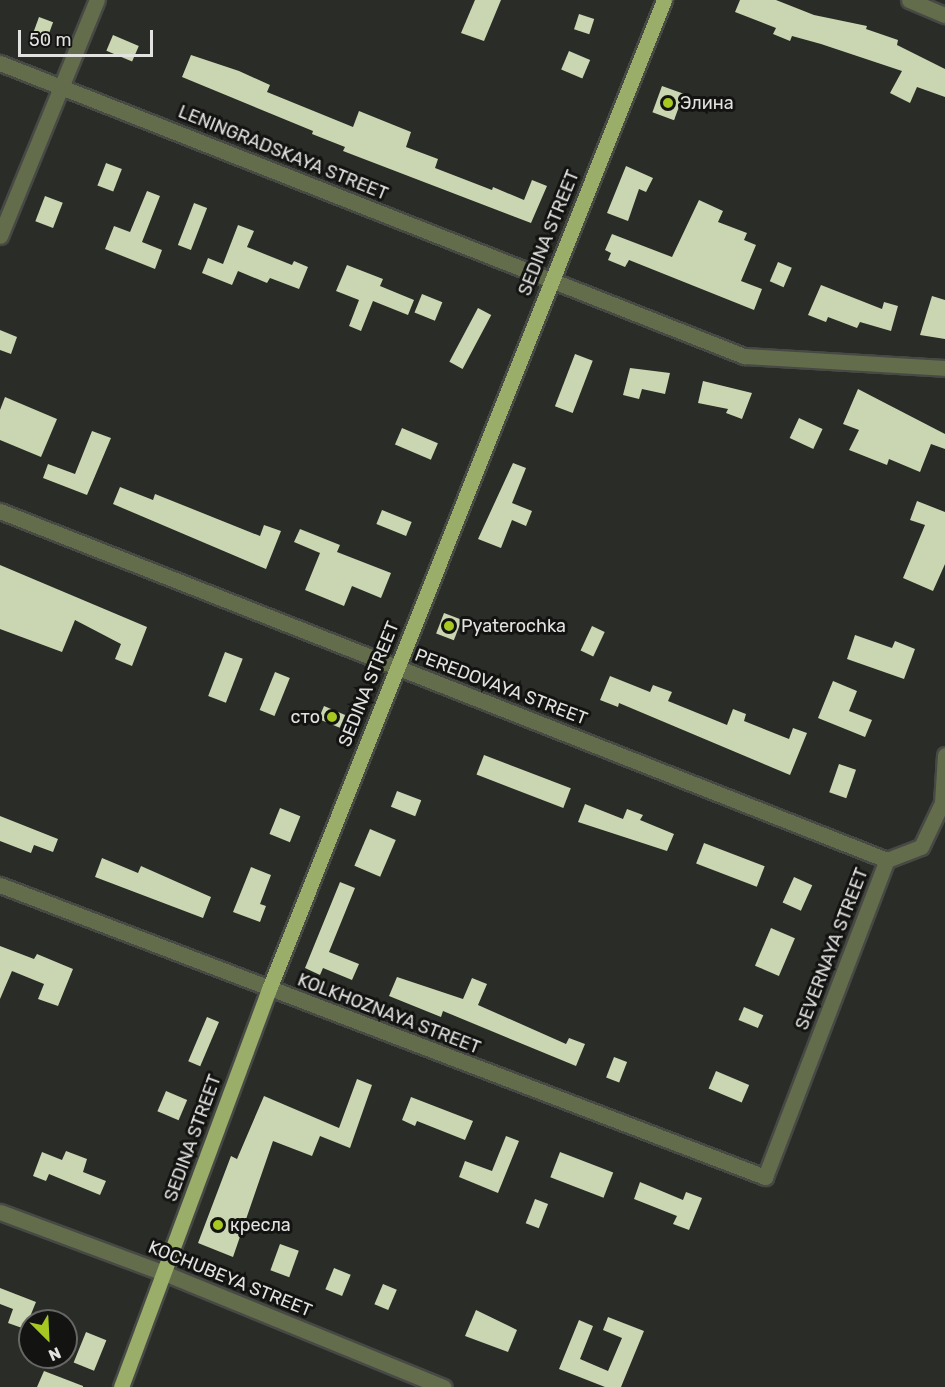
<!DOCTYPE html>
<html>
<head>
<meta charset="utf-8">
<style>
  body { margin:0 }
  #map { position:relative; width:945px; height:1387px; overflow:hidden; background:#2a2c27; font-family:Rubik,sans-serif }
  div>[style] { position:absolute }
  .building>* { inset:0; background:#cad6b1; transform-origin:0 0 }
  .roads { filter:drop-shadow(2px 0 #474945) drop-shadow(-2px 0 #474945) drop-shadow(0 2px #474945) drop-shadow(0 -2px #474945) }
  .minor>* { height:15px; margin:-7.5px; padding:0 7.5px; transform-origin:7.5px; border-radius:7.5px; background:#636d4c }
  .major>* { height:15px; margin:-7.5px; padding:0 7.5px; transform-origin:7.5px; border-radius:7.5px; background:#9aad69 }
  .dots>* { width:16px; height:16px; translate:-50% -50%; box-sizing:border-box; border:3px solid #131412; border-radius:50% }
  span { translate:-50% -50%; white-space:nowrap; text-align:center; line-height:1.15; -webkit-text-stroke:6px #131412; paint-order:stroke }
  .poi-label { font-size:18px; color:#e2e3e0 }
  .left { translate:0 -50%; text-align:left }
  .right { translate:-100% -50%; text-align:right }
  .street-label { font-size:18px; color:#e2e3e0 }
  .north { position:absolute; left:18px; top:1309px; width:60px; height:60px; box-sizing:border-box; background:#131412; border:2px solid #666764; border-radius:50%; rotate:156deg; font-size:16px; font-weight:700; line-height:24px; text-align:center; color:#e2e3e0 }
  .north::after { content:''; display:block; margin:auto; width:21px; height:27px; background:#a6c821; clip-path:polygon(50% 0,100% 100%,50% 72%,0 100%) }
  .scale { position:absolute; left:18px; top:30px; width:135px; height:27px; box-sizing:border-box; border:3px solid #e2e3e0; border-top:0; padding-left:8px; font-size:18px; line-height:21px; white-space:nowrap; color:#e2e3e0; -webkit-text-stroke:4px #131412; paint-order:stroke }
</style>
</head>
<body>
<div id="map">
  <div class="building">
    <i style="clip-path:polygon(475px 0,501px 0,484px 41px,461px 33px)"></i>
    <i style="clip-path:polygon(740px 0,776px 0,814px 15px,867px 26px,866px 29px,898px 40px,897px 45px,945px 69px,945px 97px,917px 87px,910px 103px,890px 93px,902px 71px,821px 44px,792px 36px,790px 41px,773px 34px,776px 28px,735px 12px)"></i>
    <i style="left:579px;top:14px;width:16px;height:16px;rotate:18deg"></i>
    <i style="left:39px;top:17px;width:15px;height:21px;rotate:20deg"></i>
    <i style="left:113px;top:35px;width:28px;height:17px;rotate:23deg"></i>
    <i style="left:569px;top:51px;width:23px;height:20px;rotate:23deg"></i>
    <i style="clip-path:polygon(191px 55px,239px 71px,270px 85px,267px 92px,353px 127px,359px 111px,411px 132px,406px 147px,438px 159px,435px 168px,492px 190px,493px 187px,524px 200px,532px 180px,547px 186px,531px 223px,343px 151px,345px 147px,312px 134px,313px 131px,182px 77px)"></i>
    <i style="left:662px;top:86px;width:23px;height:28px;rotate:20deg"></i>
    <i style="left:106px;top:163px;width:17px;height:24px;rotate:21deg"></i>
    <i style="clip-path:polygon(626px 166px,653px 178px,646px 192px,639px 189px,628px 221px,607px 213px)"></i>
    <i style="clip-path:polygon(147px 191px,160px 196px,142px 242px,162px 250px,155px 269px,105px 249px,114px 226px,130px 232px)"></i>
    <i style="left:45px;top:196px;width:19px;height:27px;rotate:21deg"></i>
    <i style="clip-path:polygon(699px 200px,723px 211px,718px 222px,747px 233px,744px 240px,756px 245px,741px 281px,762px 289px,754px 310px,629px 260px,625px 267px,608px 260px,611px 253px,605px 250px,612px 234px,672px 257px)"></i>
    <i style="left:194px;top:203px;width:14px;height:45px;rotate:21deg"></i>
    <i style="clip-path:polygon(238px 225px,254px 231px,247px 247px,292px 265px,294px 261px,308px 267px,299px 289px,270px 278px,267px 283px,238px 271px,232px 285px,202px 273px,208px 258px,223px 264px)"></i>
    <i style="left:778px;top:262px;width:15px;height:21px;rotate:23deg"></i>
    <i style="clip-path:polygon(347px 265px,383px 279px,380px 286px,414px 300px,408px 315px,373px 301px,361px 331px,349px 326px,359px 300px,336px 291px)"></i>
    <i style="clip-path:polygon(821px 285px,882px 309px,884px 302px,898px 306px,891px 331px,860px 322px,857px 328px,828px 317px,826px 322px,808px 315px)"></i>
    <i style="left:422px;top:294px;width:22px;height:20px;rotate:22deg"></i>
    <i style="clip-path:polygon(932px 296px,945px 300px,945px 339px,920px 335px)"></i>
    <i style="left:478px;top:308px;width:15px;height:61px;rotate:28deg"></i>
    <i style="clip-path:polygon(0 330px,17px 337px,11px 354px,0 350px)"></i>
    <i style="left:575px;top:354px;width:19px;height:56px;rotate:21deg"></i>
    <i style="clip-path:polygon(630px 368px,670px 373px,665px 394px,642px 389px,639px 399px,623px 395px)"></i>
    <i style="clip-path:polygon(703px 381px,752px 393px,742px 419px,726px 413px,728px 409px,698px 403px)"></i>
    <i style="clip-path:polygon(858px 389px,945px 434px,945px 449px,931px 444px,920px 472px,889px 459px,887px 465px,849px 450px,859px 430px,843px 424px)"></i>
    <i style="clip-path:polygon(5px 397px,57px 419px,41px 457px,0 440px,0 410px)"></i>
    <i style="left:799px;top:418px;width:26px;height:22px;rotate:25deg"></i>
    <i style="left:402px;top:428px;width:39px;height:18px;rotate:23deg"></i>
    <i style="clip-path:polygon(92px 431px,111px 438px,87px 495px,43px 478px,48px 464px,75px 474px)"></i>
    <i style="clip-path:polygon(513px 463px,526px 468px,512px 503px,532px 511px,526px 526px,512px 520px,501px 548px,478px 539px)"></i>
    <i style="clip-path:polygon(120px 487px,153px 500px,155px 494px,260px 536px,264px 525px,281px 531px,266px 569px,113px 504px)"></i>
    <i style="clip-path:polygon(917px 501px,945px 512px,945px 564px,933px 591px,903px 578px,925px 525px,910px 520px)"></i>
    <i style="left:382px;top:510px;width:32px;height:15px;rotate:22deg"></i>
    <i style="clip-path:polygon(300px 529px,340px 545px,337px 552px,391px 573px,381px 598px,352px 586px,344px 606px,305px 590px,320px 553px,294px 542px)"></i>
    <i style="clip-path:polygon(0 565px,147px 627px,132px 666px,115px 659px,121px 644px,75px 620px,62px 652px,0 629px)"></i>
    <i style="left:444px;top:613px;width:19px;height:22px;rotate:21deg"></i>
    <i style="left:592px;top:626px;width:14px;height:27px;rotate:25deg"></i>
    <i style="clip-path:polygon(855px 635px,892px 648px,895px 641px,915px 649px,904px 679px,847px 659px)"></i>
    <i style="left:225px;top:652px;width:19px;height:47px;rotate:21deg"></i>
    <i style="left:275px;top:672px;width:16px;height:41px;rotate:22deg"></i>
    <i style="clip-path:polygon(610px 676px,650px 692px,653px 685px,672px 692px,668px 701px,727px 725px,733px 709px,746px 714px,744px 721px,789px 739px,793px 728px,807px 733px,790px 775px,619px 703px,618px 707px,600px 700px)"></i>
    <i style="clip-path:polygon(833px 681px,857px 691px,849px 711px,872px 720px,865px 737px,818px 718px)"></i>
    <i style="left:324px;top:706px;width:23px;height:14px;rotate:23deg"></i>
    <i style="left:484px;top:755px;width:93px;height:21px;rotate:21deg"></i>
    <i style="left:839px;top:764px;width:18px;height:30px;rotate:19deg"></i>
    <i style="left:397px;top:791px;width:26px;height:17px;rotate:21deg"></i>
    <i style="clip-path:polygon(585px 804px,623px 819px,627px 809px,643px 815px,640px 820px,674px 834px,667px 851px,578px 822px)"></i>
    <i style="left:280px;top:808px;width:22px;height:28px;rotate:22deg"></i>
    <i style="clip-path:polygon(0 816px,58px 839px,53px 852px,34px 845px,31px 853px,0 841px)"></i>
    <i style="left:370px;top:829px;width:28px;height:40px;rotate:23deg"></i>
    <i style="left:704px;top:843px;width:65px;height:22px;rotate:21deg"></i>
    <i style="clip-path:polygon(102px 858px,138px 873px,141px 866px,211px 897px,203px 918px,95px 877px)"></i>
    <i style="clip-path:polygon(251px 867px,271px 875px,260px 904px,266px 906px,260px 922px,233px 912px)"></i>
    <i style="left:794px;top:877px;width:20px;height:28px;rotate:24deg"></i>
    <i style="clip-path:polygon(340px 882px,355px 888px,329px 952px,359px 964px,352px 980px,323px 968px,320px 975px,305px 968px)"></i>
    <i style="left:771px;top:928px;width:26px;height:41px;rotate:23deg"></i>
    <i style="clip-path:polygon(0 946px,34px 959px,37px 954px,73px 969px,58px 1006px,38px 999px,44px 984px,12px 971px,0 999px)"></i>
    <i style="clip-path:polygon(397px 977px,463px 999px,472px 978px,487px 984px,478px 1005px,566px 1044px,569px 1038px,585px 1044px,576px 1066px,443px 1011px,441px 1017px,389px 996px)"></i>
    <i style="left:744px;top:1007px;width:21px;height:14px;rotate:23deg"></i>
    <i style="left:207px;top:1017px;width:13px;height:48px;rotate:23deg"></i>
    <i style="left:614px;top:1057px;width:14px;height:22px;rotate:21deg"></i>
    <i style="left:716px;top:1071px;width:36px;height:19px;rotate:23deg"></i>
    <i style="clip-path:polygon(357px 1079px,372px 1085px,350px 1148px,320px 1136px,312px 1156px,273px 1141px,233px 1257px,198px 1243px,231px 1156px,237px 1159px,264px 1096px,339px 1128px)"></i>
    <i style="left:166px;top:1091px;width:23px;height:22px;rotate:23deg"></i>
    <i style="clip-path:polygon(411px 1097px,473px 1121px,465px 1140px,417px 1121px,415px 1126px,402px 1120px)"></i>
    <i style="clip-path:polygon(506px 1136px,519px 1141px,498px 1193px,459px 1177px,465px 1161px,492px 1171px)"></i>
    <i style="clip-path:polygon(66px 1151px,87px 1159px,83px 1172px,106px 1181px,100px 1195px,49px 1174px,46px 1181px,33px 1176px,42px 1152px,62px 1160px)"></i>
    <i style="left:560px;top:1152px;width:57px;height:27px;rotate:21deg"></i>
    <i style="clip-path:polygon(640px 1182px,683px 1200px,686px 1192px,702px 1198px,689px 1230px,673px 1224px,677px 1216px,634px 1199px)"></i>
    <i style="left:535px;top:1199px;width:14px;height:26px;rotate:21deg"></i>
    <i style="left:280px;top:1244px;width:20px;height:28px;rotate:20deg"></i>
    <i style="left:334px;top:1268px;width:18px;height:23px;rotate:22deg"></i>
    <i style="left:383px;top:1284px;width:15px;height:22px;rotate:23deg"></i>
    <i style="clip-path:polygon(0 1288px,36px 1302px,25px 1329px,8px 1323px,13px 1309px,0 1304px)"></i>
    <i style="clip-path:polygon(476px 1310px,517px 1330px,508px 1352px,465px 1336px)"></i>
    <i style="clip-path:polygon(608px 1317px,644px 1331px,621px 1387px,605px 1387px,559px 1369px,579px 1320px,593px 1326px,580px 1359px,608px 1371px,622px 1338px,603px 1330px)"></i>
    <i style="left:86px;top:1332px;width:22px;height:33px;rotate:22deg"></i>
    <i style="clip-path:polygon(44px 1371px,83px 1386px,83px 1387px,37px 1387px)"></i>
  </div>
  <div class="roads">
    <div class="minor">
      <i style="left:909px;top:0;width:39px;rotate:23deg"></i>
      <i style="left:0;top:63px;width:800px;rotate:21.5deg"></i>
      <i style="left:744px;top:356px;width:201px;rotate:3.4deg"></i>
      <i style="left:0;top:236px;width:255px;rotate:-67.7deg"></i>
      <i style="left:0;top:511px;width:953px;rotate:21.48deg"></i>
      <i style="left:0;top:885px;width:819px;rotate:20.89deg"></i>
      <i style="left:765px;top:1177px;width:340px;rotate:-69deg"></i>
      <i style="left:887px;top:860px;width:36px;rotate:-21deg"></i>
      <i style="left:921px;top:847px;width:49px;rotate:-64.5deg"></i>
      <i style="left:942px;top:803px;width:48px;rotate:-86.4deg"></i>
      <i style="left:0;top:1212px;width:175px;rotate:20.4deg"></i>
      <i style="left:164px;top:1273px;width:302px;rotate:22.2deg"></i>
    </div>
    <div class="major">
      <i style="left:121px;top:1387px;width:425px;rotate:-69.6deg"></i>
      <i style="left:269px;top:989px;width:1065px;rotate:-68.23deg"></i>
    </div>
  </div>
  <div class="dots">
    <i style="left:668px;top:103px;background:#a6c821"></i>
    <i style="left:449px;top:626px;background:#a6c821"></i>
    <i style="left:332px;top:717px;background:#a6c821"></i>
    <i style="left:218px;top:1225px;background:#a6c821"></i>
  </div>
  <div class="poi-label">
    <span class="left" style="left:680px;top:103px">Элина</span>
    <span class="left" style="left:461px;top:626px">Pyaterochka</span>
    <span class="right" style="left:320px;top:717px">сто</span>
    <span class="left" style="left:230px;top:1225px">кресла</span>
  </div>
  <div class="street-label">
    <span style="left:283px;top:153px;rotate:22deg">LENINGRADSKAYA STREET</span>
    <span style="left:549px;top:233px;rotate:-68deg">SEDINA STREET</span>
    <span style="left:369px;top:684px;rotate:-68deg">SEDINA STREET</span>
    <span style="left:501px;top:687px;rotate:21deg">PEREDOVAYA STREET</span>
    <span style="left:832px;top:949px;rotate:-69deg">SEVERNAYA STREET</span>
    <span style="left:389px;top:1014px;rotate:21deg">KOLKHOZNAYA STREET</span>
    <span style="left:193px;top:1138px;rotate:-70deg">SEDINA STREET</span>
    <span style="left:230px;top:1279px;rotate:22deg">KOCHUBEYA STREET</span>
  </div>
  <div class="north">N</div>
  <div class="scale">50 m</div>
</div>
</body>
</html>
